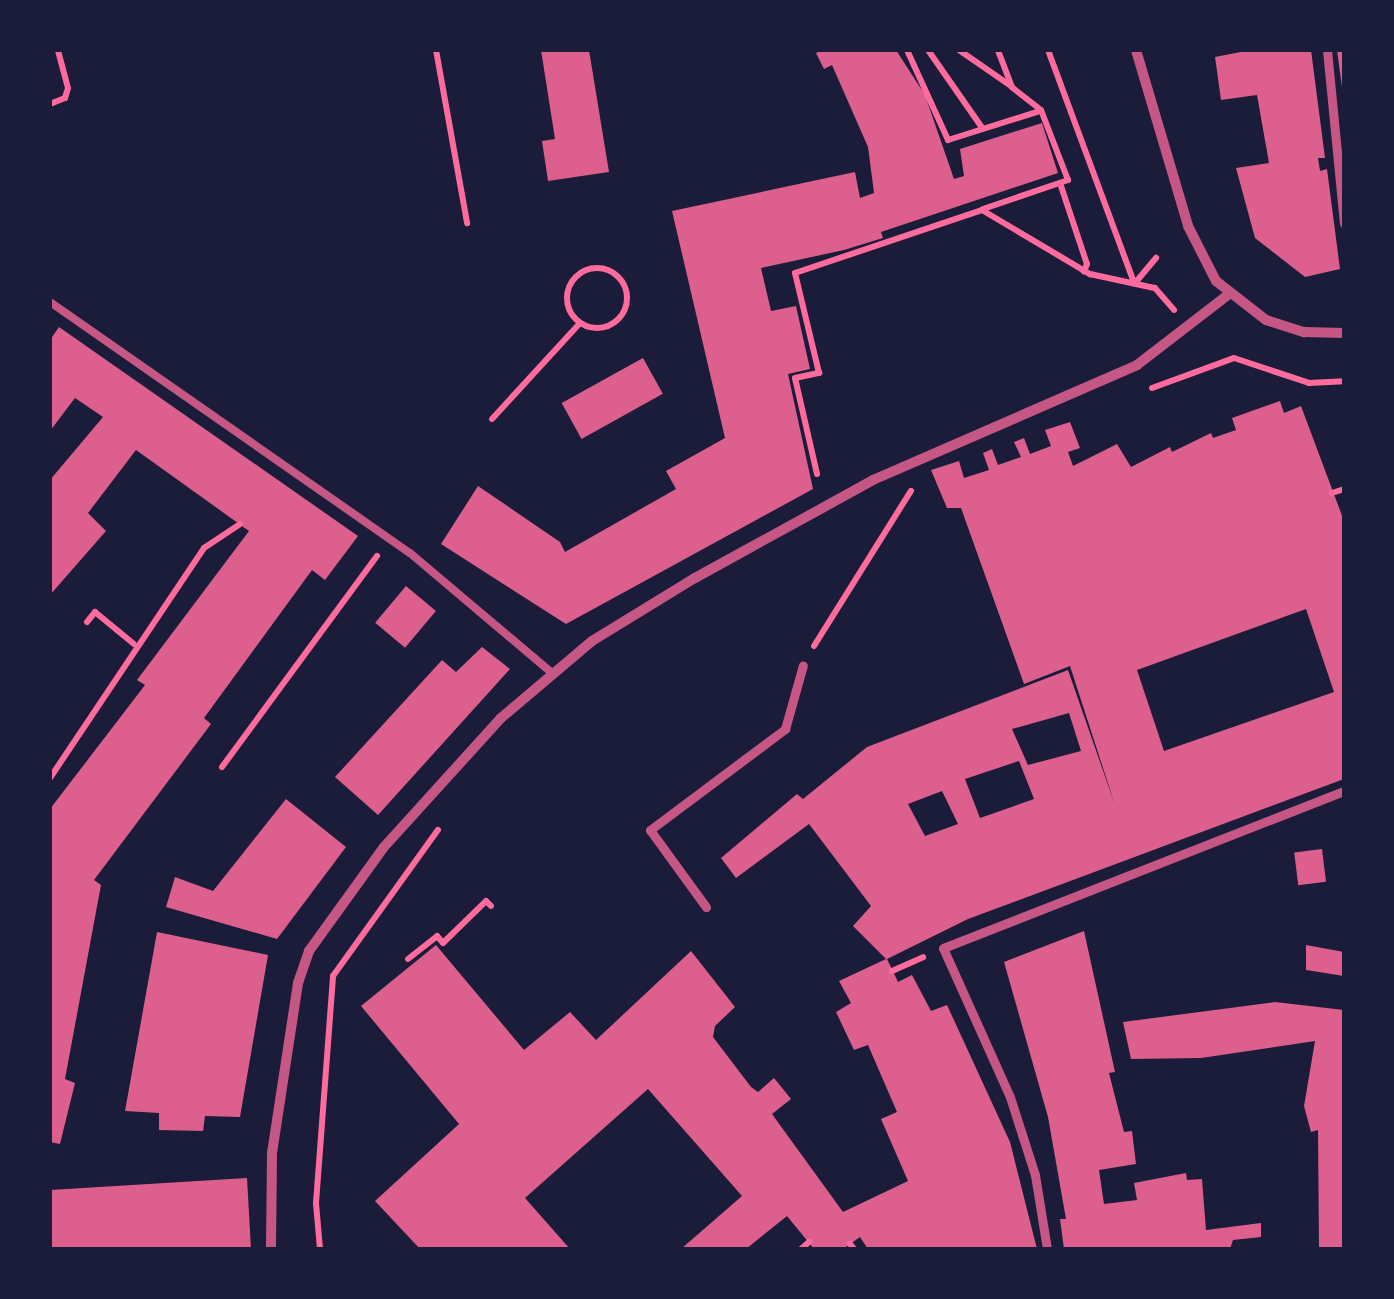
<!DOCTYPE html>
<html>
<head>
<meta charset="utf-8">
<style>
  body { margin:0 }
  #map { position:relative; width:1394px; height:1299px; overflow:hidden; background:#1b1b3a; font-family:"DM Sans",sans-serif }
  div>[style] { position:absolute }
  .building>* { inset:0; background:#dd5f8e; transform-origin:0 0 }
  .path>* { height:6px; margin:-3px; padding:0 3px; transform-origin:3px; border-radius:3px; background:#ff6b9d }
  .path>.ring { margin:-3px; padding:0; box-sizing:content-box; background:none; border:6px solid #ff6b9d; border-radius:50% }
  .service>* { height:8px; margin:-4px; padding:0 4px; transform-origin:4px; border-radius:4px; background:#c65784 }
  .pedestrian>* { height:9px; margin:-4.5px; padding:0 4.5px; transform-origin:4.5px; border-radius:4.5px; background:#c65784 }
  .minor>* { height:10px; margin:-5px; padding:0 5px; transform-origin:5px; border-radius:5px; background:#c65784 }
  span { translate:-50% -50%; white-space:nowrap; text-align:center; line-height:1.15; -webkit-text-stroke:10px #1b1b3a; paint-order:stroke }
  .frame { position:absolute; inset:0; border:52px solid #1b1b3a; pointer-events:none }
</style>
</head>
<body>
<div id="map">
  <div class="building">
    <i style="clip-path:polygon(541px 50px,589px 50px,609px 172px,548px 181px,542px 141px,555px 139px)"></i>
    <i style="clip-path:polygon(823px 50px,896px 50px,925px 95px,954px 179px,964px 176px,960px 149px,1042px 123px,1058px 173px,881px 232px,883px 238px,844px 250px,761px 268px,771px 311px,796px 306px,810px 369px,788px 374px,813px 489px,566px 624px,441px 544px,478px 486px,560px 542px,565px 552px,676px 489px,666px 471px,725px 438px,672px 211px,855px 172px,860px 198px,874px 193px,868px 147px,832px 65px,824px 69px,816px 53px)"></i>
    <i style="clip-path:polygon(1251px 50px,1311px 50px,1325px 158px,1318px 158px,1320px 171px,1327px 169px,1340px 269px,1305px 277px,1255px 238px,1236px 168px,1269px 163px,1257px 95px,1221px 100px,1215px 57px)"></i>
    <i style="clip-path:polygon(1337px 50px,1344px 50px,1344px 87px,1342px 87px)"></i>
    <i style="clip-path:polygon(59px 327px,358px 536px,325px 580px,312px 570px,204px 718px,211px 724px,94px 880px,101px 885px,65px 1079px,75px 1083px,60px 1144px,50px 1142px,50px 809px,145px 685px,137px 680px,249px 531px,136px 450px,88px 513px,106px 531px,50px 595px,50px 480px,103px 417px,75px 398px,50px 431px,50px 340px)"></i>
    <i style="left:643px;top:358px;width:41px;height:93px;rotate:61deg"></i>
    <i style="clip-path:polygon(evenodd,1280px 401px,1284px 413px,1301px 406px,1344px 521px,1344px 779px,968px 919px,887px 959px,898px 982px,912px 975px,931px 1011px,947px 1005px,1010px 1142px,1037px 1249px,868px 1249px,860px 1237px,843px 1249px,814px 1249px,787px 1216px,746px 1249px,681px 1249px,742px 1196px,648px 1089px,525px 1198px,570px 1249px,420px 1249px,375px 1201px,459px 1124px,361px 1006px,436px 945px,524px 1050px,570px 1012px,596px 1040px,691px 951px,735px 1007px,715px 1026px,713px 1037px,751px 1087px,758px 1092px,774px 1078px,791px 1099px,772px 1114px,843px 1212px,908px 1181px,881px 1119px,897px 1112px,868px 1045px,854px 1050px,836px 1012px,851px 1003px,839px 981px,886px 959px,853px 926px,871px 906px,809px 824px,736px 878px,721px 858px,797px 794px,803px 799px,867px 747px,1068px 670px,1115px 805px,1070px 666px,1024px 684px,961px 508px,947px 508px,931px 470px,959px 461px,964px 478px,989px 470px,983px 453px,992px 449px,998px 465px,1021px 457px,1014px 442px,1024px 438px,1030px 454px,1051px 446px,1045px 430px,1070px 422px,1080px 448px,1068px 452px,1073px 466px,1117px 444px,1131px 467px,1170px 447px,1172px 452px,1211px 433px,1213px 438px,1236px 430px,1232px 418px,1280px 401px,1306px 609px,1334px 692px,1164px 751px,1137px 670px,1306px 609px,1280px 401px,1069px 713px,1081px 751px,1028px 765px,1012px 729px,1069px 713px,1280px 401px,1019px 761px,1034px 799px,980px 818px,965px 779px,1019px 761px,1280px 401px,942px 791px,958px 824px,925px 836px,908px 804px,942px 791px)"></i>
    <i style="left:406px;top:586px;width:39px;height:48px;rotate:40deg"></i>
    <i style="clip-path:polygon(482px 647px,510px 669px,378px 815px,335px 777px,442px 660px,456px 672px)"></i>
    <i style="clip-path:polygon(286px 799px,346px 847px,277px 939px,166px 907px,175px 877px,213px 891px)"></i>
    <i style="left:1322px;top:849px;width:33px;height:28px;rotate:83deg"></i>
    <i style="clip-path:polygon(1084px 931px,1115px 1072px,1109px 1073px,1124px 1132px,1132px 1131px,1136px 1164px,1099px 1170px,1104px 1204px,1137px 1200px,1134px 1183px,1186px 1173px,1187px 1180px,1202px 1179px,1206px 1230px,1261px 1223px,1261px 1237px,1233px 1240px,1230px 1249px,1064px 1249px,1060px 1219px,1066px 1219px,1048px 1117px,1004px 962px)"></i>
    <i style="clip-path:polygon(157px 932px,268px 955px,240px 1117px,205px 1116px,203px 1131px,159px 1130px,159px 1113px,125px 1111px)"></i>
    <i style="clip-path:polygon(1306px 945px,1344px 952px,1344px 976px,1306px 970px)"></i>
    <i style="clip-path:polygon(1275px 1002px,1344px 1010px,1344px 1249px,1319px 1249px,1318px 1130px,1311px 1132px,1304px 1106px,1315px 1041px,1201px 1058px,1131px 1059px,1123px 1022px)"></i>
    <i style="clip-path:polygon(247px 1178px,251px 1249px,50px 1249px,50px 1190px)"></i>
  </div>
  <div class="path">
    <i style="left:436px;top:50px;width:176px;rotate:79.8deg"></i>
    <i style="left:907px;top:50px;width:99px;rotate:65.5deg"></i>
    <i style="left:948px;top:140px;width:96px;rotate:-17.5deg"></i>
    <i style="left:928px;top:50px;width:96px;rotate:55.2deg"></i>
    <i style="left:959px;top:50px;width:63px;rotate:34.7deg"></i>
    <i style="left:1048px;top:50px;width:248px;rotate:69.7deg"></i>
    <i style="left:50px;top:104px;width:16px;rotate:-22deg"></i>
    <i style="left:65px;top:98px;width:10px;rotate:-73deg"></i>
    <i style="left:68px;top:88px;width:39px;rotate:-105deg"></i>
    <i style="left:1060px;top:183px;width:85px;rotate:71.6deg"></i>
    <i style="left:1087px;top:264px;width:8px;rotate:113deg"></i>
    <i style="left:983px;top:209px;width:90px;rotate:-18.8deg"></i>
    <i style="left:1068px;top:180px;width:75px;rotate:-111.1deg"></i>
    <i style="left:1041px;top:110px;width:37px;rotate:-142deg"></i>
    <i style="left:1012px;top:87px;width:40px;rotate:-111deg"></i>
    <i class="ring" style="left:567px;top:268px;width:54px;height:54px"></i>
    <i style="left:1135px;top:283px;width:33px;rotate:-50deg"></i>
    <i style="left:1152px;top:388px;width:87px;rotate:-20.1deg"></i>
    <i style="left:1234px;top:358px;width:79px;rotate:18.4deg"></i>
    <i style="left:1309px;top:383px;width:35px;rotate:-3deg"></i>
    <i style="left:492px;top:419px;width:130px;rotate:-47.5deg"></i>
    <i style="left:817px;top:474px;width:98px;rotate:-102.9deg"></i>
    <i style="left:795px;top:378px;width:25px;rotate:-12deg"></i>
    <i style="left:819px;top:373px;width:103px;rotate:-103.5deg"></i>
    <i style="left:795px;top:273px;width:197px;rotate:-18.6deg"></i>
    <i style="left:982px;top:210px;width:126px;rotate:30.7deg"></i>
    <i style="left:1090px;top:274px;width:66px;rotate:12.2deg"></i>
    <i style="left:1155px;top:288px;width:29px;rotate:49deg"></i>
    <i style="left:1332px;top:493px;width:13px;rotate:-18deg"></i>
    <i style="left:87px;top:622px;width:13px;rotate:-51deg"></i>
    <i style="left:95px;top:612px;width:50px;rotate:39.4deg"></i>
    <i style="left:814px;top:646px;width:183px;rotate:-58deg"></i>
    <i style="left:222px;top:767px;width:262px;rotate:-53.7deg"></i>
    <i style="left:50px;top:778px;width:277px;rotate:-56.2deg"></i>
    <i style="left:204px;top:548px;width:43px;rotate:-33.7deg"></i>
    <i style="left:408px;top:959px;width:37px;rotate:-38deg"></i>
    <i style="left:437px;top:936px;width:9px;rotate:49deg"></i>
    <i style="left:443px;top:943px;width:60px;rotate:-44.3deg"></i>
    <i style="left:486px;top:901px;width:7px;rotate:45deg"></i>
    <i style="left:892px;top:971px;width:34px;rotate:-24deg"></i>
    <i style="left:850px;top:1244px;width:6px;rotate:51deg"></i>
    <i style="left:320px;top:1249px;width:46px;rotate:-95deg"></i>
    <i style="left:316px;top:1203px;width:228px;rotate:-85.7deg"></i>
    <i style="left:333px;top:976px;width:180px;rotate:-54.3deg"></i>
    <i style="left:801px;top:1249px;width:11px;rotate:-41deg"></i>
  </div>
  <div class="service">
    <i style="left:50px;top:302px;width:439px;rotate:34.9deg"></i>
    <i style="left:410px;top:553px;width:185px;rotate:40.2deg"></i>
  </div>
  <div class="pedestrian">
    <i style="left:1327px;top:50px;width:174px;rotate:84.4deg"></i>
    <i style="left:706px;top:907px;width:95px;rotate:-126deg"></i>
    <i style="left:650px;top:830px;width:169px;rotate:-36.8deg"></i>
    <i style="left:785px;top:729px;width:66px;rotate:-74.3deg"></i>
    <i style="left:1047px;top:1249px;width:75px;rotate:-99.2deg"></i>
    <i style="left:1035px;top:1175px;width:82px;rotate:-107.8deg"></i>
    <i style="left:1010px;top:1097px;width:163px;rotate:-114.2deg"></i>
    <i style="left:943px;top:948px;width:431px;rotate:-21.4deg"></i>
  </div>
  <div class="minor">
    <i style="left:1136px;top:50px;width:184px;rotate:73.5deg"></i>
    <i style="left:1188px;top:226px;width:62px;rotate:63deg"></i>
    <i style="left:1216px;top:281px;width:63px;rotate:38deg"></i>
    <i style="left:1266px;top:320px;width:40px;rotate:18deg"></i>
    <i style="left:1304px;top:332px;width:40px;rotate:1.4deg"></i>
    <i style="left:271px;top:1249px;width:96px;rotate:-89.4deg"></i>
    <i style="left:272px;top:1153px;width:172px;rotate:-81.3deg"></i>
    <i style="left:298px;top:983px;width:34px;rotate:-71deg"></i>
    <i style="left:309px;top:951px;width:128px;rotate:-54.2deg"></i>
    <i style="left:384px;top:847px;width:174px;rotate:-47.8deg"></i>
    <i style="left:501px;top:718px;width:119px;rotate:-40.2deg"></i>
    <i style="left:592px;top:641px;width:121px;rotate:-31.5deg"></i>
    <i style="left:695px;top:578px;width:203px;rotate:-28.8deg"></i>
    <i style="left:873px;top:480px;width:288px;rotate:-23.5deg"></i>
    <i style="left:1137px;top:365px;width:115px;rotate:-37.6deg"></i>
  </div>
  <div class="frame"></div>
</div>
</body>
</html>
